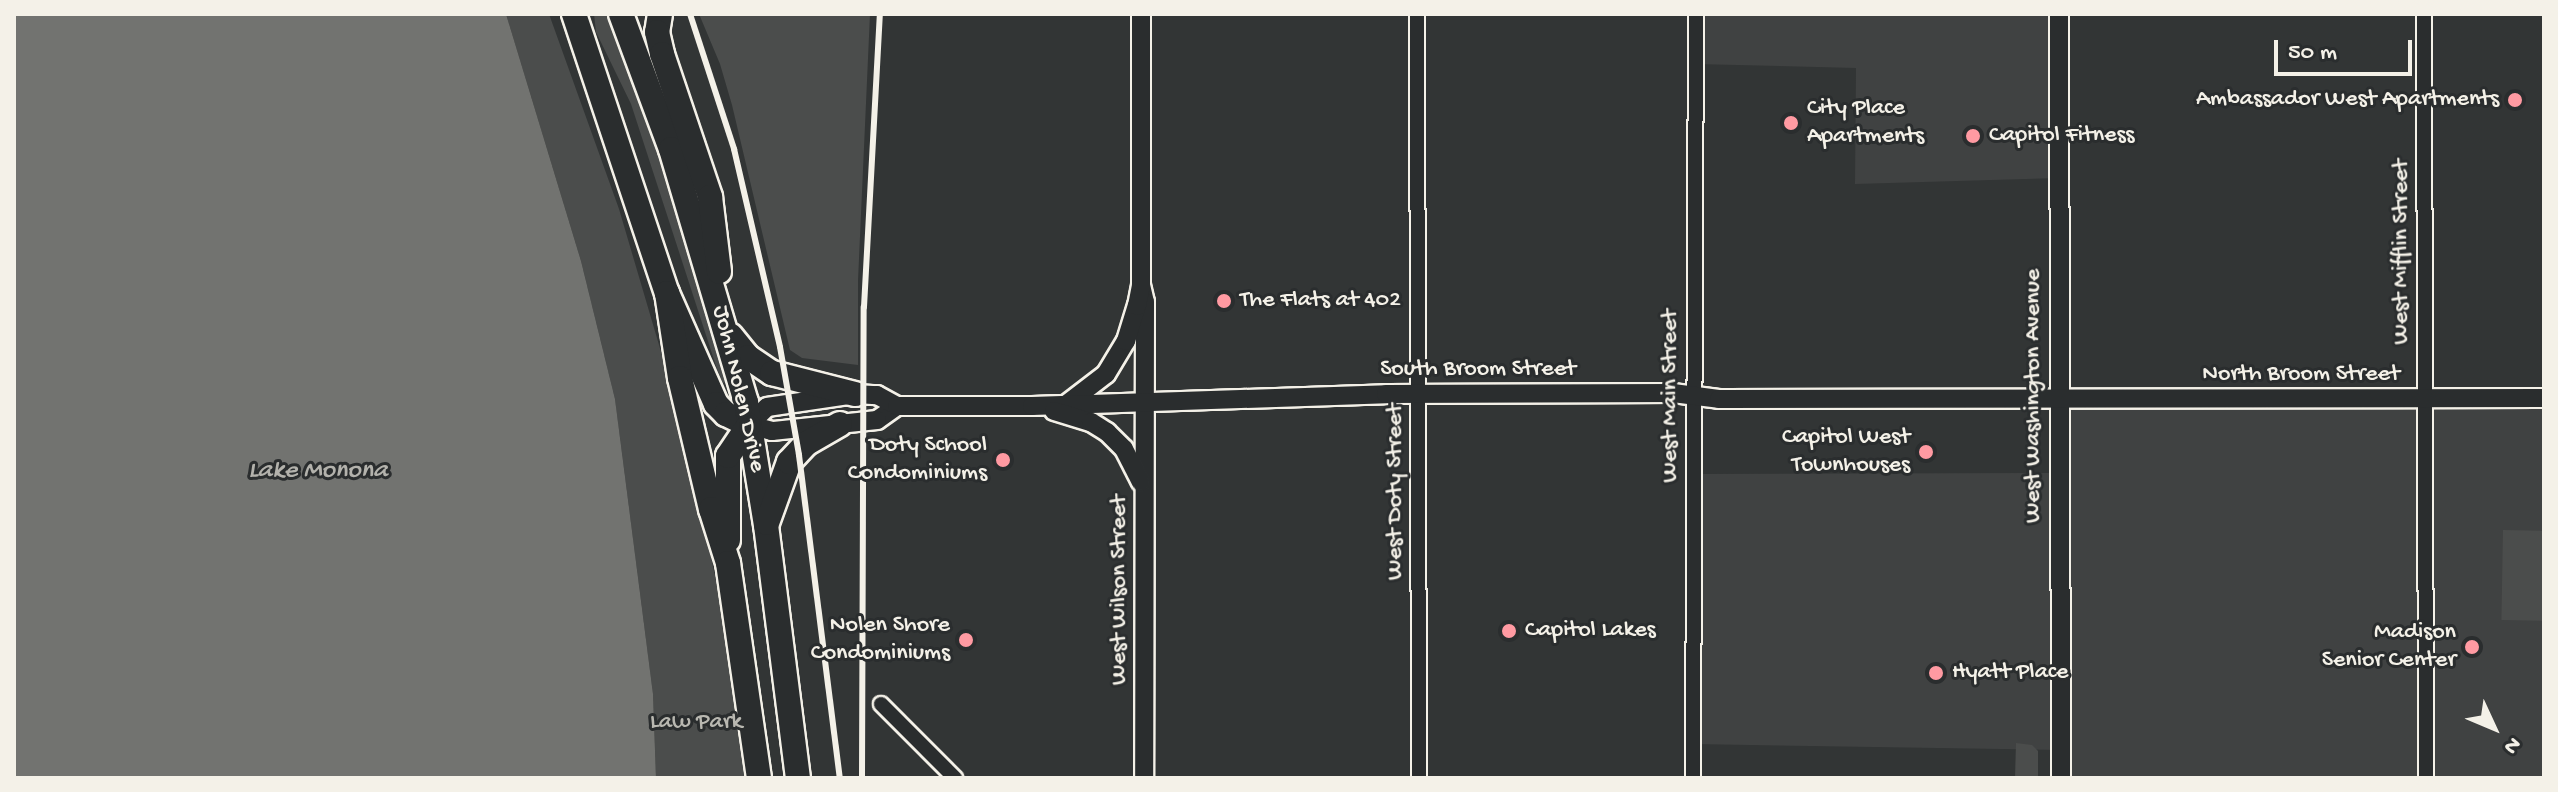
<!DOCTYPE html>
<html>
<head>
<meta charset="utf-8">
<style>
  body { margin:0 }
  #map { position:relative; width:2558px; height:792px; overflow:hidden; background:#323535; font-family:"Gochi Hand",sans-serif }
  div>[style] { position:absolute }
  .built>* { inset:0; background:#404242 }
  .green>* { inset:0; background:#4b4d4c; transform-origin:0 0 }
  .water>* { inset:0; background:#727370 }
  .roads { filter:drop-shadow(2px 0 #f4f1e8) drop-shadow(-2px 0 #f4f1e8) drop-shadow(0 2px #f4f1e8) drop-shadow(0 -2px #f4f1e8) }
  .minor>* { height:14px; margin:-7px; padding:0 7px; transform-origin:7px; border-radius:7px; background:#2a2d2e }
  .tertiary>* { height:18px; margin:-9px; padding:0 9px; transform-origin:9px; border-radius:9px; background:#2a2d2e }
  .primary>* { height:24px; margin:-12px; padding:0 12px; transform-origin:12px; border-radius:12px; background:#2a2d2e }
  .rail>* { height:6px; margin:-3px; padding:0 3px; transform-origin:3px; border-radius:3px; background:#f4f1e8 }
  .dots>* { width:22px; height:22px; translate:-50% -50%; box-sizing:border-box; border:4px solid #2a2d2e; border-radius:50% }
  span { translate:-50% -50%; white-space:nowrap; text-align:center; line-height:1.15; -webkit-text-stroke:6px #2a2d2e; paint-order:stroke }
  .poi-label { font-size:24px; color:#f4f1e8 }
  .right { translate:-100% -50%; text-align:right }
  .left { translate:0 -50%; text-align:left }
  .street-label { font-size:24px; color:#f4f1e8 }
  .park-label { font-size:24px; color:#b9b8b1 }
  .water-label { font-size:26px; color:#b3b2ac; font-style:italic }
  .frame { position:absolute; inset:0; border:16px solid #f4f1e8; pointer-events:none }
  .north { position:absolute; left:2454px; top:688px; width:80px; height:80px; -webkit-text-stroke:6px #2a2d2e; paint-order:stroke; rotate:134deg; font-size:22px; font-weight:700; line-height:32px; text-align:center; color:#f4f1e8 }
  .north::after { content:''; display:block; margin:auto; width:28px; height:36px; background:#f4f1e8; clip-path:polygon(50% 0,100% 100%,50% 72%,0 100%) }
  .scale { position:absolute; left:2274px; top:40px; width:138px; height:36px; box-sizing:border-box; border:4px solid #f4f1e8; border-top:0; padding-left:10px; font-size:24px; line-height:28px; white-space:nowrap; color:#f4f1e8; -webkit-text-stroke:6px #2a2d2e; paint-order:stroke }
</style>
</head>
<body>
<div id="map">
  <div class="built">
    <i style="clip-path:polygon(1696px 14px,2059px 14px,2059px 178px,1855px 184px,1856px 68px,1695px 64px)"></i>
    <i style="clip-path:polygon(2544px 398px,2544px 778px,2061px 778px,2060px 750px,1693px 744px,1693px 474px,2058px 473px,2058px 399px)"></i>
  </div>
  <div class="green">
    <i style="clip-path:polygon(506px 14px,549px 14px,619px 209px,687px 440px,723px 615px,746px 778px,656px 778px,653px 694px,615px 399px,581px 261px)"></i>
    <i style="clip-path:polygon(594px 14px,611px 14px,662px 155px,701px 280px,726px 382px,723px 383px,717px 369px,631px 104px,596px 32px)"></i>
    <i style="clip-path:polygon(699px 14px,870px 14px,858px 281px,858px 365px,802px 358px,790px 350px,732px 105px,720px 64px)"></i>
    <i style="left:2503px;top:530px;width:41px;height:90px;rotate:1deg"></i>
    <i style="clip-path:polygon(2016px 743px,2032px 745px,2038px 751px,2038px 778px,2015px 778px)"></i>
  </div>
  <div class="water">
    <i style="clip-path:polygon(14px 14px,506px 14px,581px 261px,615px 399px,653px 694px,656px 778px,14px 778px)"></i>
  </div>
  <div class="roads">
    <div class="minor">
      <i style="left:1417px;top:14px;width:764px;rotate:89.85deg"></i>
      <i style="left:2424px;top:14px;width:764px;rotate:89.85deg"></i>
      <i style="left:881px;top:704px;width:105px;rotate:45deg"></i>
      <i style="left:1693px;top:778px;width:764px;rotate:-89.78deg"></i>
    </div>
    <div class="tertiary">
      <i style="left:2059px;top:14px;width:764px;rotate:89.85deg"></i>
      <i style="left:1141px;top:285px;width:17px;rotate:77deg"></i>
      <i style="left:1145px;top:302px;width:476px;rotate:90.1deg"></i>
      <i style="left:1067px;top:404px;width:49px;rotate:-37.6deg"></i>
      <i style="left:1106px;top:374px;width:39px;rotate:-59deg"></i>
      <i style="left:1126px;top:341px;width:37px;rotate:-73deg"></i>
      <i style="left:1137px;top:306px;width:21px;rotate:-79deg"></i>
      <i style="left:1141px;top:285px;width:271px;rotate:-90deg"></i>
      <i style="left:897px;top:406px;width:24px;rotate:145deg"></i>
      <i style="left:877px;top:420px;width:106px;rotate:174deg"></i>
      <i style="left:772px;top:431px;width:24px;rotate:-165deg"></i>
      <i style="left:749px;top:425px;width:25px;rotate:-45deg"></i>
      <i style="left:767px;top:407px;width:89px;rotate:-8.4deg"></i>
      <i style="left:855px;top:394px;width:22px;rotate:3deg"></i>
      <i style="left:877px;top:395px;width:23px;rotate:29deg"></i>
      <i style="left:897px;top:406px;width:135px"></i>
      <i style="left:1032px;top:406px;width:354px;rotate:-1.9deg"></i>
      <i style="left:1386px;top:394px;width:287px;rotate:-0.2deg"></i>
      <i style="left:1673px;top:393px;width:46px;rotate:7.4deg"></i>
      <i style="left:1719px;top:399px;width:825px;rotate:-0.07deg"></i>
      <i style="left:1054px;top:411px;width:39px;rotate:17deg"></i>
      <i style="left:1091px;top:422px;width:19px;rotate:32deg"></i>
      <i style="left:1107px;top:432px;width:24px;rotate:45deg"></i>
      <i style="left:1124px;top:449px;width:37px;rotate:63deg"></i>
    </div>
    <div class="primary">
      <i style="left:574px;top:14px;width:294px;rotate:71.6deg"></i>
      <i style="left:667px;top:293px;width:121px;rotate:66.2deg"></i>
      <i style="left:716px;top:404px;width:14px;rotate:45deg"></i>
      <i style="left:726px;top:414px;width:25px;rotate:26deg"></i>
      <i style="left:621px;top:14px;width:144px;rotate:69.7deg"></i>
      <i style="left:671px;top:149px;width:264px;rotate:73.5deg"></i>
      <i style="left:746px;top:402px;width:125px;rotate:80.8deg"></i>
      <i style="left:766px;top:525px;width:255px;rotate:82.8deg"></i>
      <i style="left:660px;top:14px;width:18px;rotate:99deg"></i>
      <i style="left:657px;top:32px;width:23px;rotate:77deg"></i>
      <i style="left:662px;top:54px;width:151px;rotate:71.4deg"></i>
      <i style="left:710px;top:197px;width:75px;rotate:83.1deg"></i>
      <i style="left:667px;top:293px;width:86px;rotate:81.3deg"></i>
      <i style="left:680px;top:378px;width:135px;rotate:76.7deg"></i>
      <i style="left:711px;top:509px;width:57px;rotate:72.5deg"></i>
      <i style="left:728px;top:563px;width:217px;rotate:81.8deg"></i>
      <i style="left:731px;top:336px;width:27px;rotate:51deg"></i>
      <i style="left:748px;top:357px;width:29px;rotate:34deg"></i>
      <i style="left:772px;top:373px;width:86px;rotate:14.2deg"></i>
      <i style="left:767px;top:523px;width:65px;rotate:-70.2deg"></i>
      <i style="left:789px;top:462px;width:26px;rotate:-47deg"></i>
      <i style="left:807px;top:443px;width:38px;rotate:-30deg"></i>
      <i style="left:728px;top:540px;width:84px;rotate:-90deg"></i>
      <i style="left:728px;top:456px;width:37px;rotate:-56deg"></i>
    </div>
  </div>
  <div class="rail">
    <i style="left:690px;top:14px;width:142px;rotate:71.9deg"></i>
    <i style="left:734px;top:149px;width:203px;rotate:76.9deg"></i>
    <i style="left:780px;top:347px;width:110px;rotate:80deg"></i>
    <i style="left:799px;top:455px;width:326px;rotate:82.8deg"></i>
    <i style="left:862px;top:778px;width:471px;rotate:-89.8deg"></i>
    <i style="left:864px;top:307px;width:293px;rotate:-86.9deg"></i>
  </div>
  <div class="dots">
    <i style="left:2515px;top:100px;background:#ff9aa2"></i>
    <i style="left:1791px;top:123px;background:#ff9aa2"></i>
    <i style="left:1973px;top:136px;background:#ff9aa2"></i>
    <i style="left:1224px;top:301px;background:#ff9aa2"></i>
    <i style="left:1926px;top:452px;background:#ff9aa2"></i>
    <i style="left:1003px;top:460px;background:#ff9aa2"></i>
    <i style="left:1509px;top:631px;background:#ff9aa2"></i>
    <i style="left:966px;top:640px;background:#ff9aa2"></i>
    <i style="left:2472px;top:647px;background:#ff9aa2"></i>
    <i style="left:1936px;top:673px;background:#ff9aa2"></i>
  </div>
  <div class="poi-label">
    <span class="right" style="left:2499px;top:100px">Ambassador West Apartments</span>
    <span class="left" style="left:1807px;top:123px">City Place<br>Apartments</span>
    <span class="left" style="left:1989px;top:136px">Capitol Fitness</span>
    <span class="left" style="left:1240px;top:301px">The Flats at 402</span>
    <span class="right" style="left:1910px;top:452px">Capitol West<br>Townhouses</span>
    <span class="right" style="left:987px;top:460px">Doty School<br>Condominiums</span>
    <span class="right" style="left:950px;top:640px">Nolen Shore<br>Condominiums</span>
    <span class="left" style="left:1525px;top:631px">Capitol Lakes</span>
    <span class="right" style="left:2456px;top:647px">Madison<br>Senior Center</span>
    <span class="left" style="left:1952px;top:673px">Hyatt Place</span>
  </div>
  <div class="street-label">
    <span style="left:2402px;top:252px;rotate:-90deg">West Mifflin Street</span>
    <span style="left:1478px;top:370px">South Broom Street</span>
    <span style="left:2301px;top:375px">North Broom Street</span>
    <span style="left:738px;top:389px;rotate:77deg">John Nolen Drive</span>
    <span style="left:1671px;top:396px;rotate:-90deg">West Main Street</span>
    <span style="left:2034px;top:396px;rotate:-90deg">West Washington Avenue</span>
    <span style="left:1396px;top:492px;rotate:-90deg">West Doty Street</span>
    <span style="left:1120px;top:590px;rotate:-90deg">West Wilson Street</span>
  </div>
  <div class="park-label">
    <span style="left:696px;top:723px">Law Park</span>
  </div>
  <div class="water-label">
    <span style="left:318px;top:472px">Lake Monona</span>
  </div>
  <div class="frame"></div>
  <div class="north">N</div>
  <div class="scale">50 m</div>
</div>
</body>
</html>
